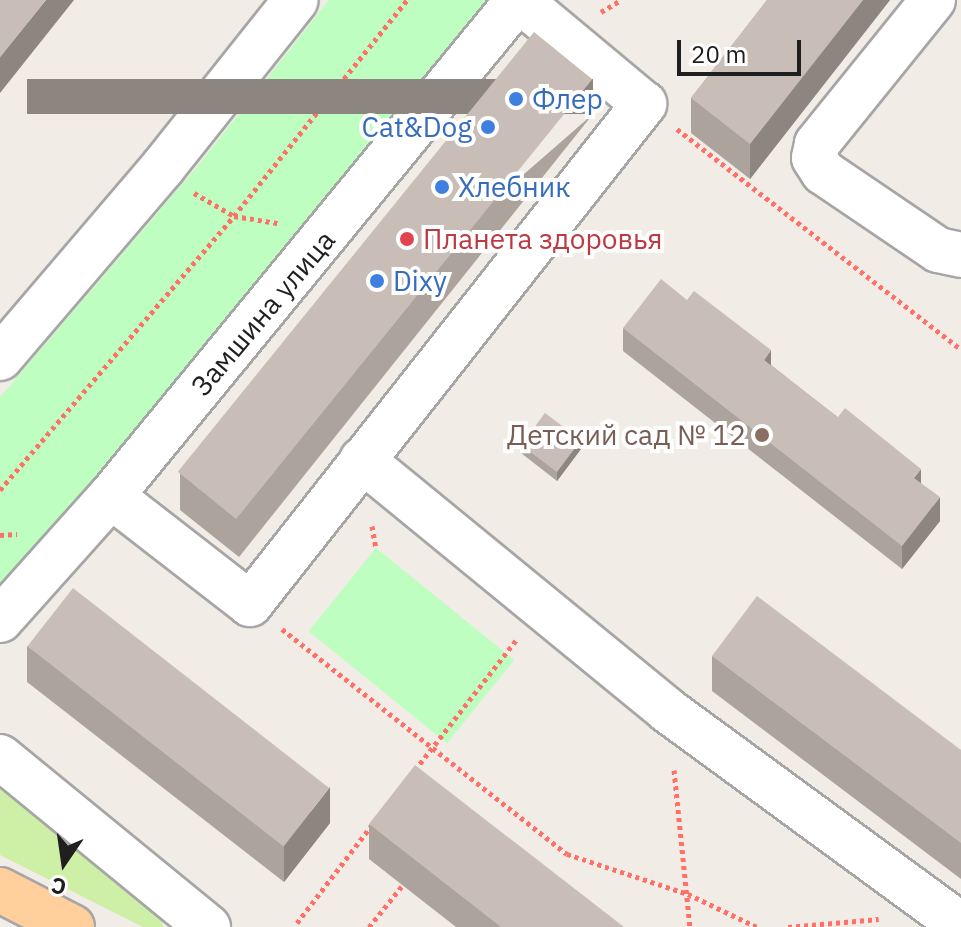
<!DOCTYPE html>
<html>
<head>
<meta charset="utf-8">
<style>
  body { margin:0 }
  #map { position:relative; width:961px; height:927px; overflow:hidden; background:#f1ece5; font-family:"IBM Plex Sans",sans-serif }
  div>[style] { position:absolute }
  .grass>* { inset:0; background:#ceefa6 }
  .park>* { inset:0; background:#befec0; transform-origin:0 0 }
  .path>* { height:5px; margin-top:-2.5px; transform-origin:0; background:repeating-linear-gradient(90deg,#ff7068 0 4px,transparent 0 8px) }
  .roads { filter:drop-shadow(2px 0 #a6a6a6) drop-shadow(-2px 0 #a6a6a6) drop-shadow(0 2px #a6a6a6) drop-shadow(0 -2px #a6a6a6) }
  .minor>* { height:44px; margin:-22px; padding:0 22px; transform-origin:22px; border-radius:22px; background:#fff }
  .major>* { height:44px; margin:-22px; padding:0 22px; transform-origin:22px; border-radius:22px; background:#ffcf9c }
  .wall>* { inset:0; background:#ada39d }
  .shaded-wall>* { inset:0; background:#8d8580; transform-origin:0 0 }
  .building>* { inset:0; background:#c9beb7; transform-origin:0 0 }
  .dots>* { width:22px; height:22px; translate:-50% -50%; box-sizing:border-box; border:4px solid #fff; border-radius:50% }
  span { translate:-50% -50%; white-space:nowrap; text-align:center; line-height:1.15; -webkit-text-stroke:8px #fff; paint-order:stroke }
  .shop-label { font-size:28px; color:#366cbe }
  .left { translate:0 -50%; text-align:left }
  .right { translate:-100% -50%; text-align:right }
  .health-label { font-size:28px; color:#be3a42 }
  .street-label { font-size:28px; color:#1f1f1f }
  .education-label { font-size:28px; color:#785e54 }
  .north { position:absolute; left:24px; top:823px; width:80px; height:80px; -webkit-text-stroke:6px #fff; paint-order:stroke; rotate:193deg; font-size:22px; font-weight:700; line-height:32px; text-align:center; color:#1f1f1f }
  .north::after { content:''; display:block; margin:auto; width:28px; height:36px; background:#1f1f1f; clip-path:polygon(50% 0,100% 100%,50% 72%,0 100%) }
  .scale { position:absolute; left:677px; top:40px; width:124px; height:36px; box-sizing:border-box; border:4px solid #1f1f1f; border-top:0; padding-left:10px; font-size:24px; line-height:28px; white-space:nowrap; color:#1f1f1f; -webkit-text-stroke:6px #fff; paint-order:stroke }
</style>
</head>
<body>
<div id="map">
  <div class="grass">
    <i style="clip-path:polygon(0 779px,162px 921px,163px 927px,143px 927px,0 855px)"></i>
  </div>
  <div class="park">
    <i style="clip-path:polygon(329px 0,486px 0,95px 481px,0 586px,0 397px,196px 168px)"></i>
    <i style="left:376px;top:548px;width:178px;height:107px;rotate:39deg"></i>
  </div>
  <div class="path">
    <i style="left:601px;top:12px;width:23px;rotate:-31deg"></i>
    <i style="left:677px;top:129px;width:359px;rotate:37.8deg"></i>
    <i style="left:194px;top:193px;width:46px;rotate:29.9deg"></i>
    <i style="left:234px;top:216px;width:44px;rotate:9.2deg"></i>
    <i style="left:0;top:490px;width:360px;rotate:-49.5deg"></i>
    <i style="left:234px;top:216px;width:277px;rotate:-51.3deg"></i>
    <i style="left:372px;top:526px;width:22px;rotate:80deg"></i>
    <i style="left:0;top:535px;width:17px;rotate:-3deg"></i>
    <i style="left:282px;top:629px;width:363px;rotate:38.3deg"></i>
    <i style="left:567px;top:854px;width:127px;rotate:18.3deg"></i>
    <i style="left:688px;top:894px;width:76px;rotate:25.6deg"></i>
    <i style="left:415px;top:770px;width:166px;rotate:-52.1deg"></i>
    <i style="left:674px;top:770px;width:158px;rotate:84.2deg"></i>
    <i style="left:297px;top:923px;width:123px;rotate:-52.6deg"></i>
    <i style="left:369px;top:927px;width:53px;rotate:-51.2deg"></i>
    <i style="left:788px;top:927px;width:91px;rotate:-5deg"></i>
  </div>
  <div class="roads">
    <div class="minor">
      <i style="left:933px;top:0;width:185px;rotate:128.9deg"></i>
      <i style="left:817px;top:144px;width:14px;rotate:102deg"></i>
      <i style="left:814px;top:158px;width:17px;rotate:57deg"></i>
      <i style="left:823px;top:172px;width:139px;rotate:34.1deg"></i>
      <i style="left:938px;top:250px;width:24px;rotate:12deg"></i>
      <i style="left:0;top:358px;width:251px;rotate:-49.5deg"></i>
      <i style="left:163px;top:167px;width:213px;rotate:-51.5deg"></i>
      <i style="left:362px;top:460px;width:394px;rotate:39.3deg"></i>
      <i style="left:667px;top:710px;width:364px;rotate:36.2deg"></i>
      <i style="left:111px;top:496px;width:176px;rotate:37.8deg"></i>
      <i style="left:250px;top:604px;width:637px;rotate:-51.76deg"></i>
      <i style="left:644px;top:104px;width:163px;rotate:-140.2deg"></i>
      <i style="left:0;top:620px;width:166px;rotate:-48.2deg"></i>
      <i style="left:111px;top:496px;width:642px;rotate:-50.63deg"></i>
      <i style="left:0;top:757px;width:269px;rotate:39.3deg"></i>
    </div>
    <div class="major">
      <i style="left:0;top:890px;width:81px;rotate:27.2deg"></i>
    </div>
  </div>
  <div class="wall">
    <i style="clip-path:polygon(767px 0,890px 0,750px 179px,691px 133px,691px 98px)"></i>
    <i style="clip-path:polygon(593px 114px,239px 557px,180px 510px,180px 474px)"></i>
    <i style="clip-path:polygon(623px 328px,771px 365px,921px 483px,940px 521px,902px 569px,623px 351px)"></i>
    <i style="clip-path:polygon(521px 445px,581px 449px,557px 481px,521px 453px)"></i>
    <i style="clip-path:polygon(27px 646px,330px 823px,284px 882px,27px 682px)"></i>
    <i style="clip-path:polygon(712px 656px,961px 750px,961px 879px,712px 691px)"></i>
    <i style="clip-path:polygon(369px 824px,624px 927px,456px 927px,369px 859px)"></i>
  </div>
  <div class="shaded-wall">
    <i style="clip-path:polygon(46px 0,74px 0,0 93px,0 57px)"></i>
    <i style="clip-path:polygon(863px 0,890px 0,750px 179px,750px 144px)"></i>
    <i style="left:593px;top:79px;width:35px;height:566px;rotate:90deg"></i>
    <i style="clip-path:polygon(771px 350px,771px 374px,764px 360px)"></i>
    <i style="clip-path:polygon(581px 440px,581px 449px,557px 481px,557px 472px)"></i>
    <i style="clip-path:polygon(921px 469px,921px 492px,914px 478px)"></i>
    <i style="clip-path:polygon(940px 497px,940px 521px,902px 569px,902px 546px)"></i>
    <i style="clip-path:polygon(330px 787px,330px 823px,284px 882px,284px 846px)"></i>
  </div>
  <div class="building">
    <i style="clip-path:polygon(0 0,46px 0,0 57px)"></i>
    <i style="clip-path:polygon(767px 0,863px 0,750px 144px,691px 98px)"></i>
    <i style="left:534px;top:32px;width:75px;height:566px;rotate:39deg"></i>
    <i style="clip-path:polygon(661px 279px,687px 300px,694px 291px,771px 350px,764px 360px,838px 417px,845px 408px,921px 469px,914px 478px,940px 497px,902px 546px,623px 328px)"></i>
    <i style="left:545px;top:413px;width:45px;height:40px;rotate:37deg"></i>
    <i style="left:73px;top:588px;width:325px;height:74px;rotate:38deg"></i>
    <i style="clip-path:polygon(757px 596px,961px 750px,961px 843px,712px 656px)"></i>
    <i style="clip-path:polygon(415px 765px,624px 927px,501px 927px,369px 824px)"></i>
  </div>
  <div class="dots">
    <i style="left:516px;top:99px;background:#3f7fe0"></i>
    <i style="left:488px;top:127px;background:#3f7fe0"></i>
    <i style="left:442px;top:187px;background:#3f7fe0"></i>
    <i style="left:407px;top:239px;background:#e0444e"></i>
    <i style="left:377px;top:281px;background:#3f7fe0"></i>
    <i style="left:762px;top:435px;background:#8d6e63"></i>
  </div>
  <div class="shop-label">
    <span class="left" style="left:532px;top:99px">Флер</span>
    <span class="right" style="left:472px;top:127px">Cat&amp;Dog</span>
    <span class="left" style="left:458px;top:187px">Хлебник</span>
    <span class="left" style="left:393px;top:281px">Dixy</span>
  </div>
  <div class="health-label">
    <span class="left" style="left:423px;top:239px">Планета здоровья</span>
  </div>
  <div class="street-label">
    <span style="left:263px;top:313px;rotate:-50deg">Замшина улица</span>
  </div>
  <div class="education-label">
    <span class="right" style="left:746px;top:435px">Детский сад № 12</span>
  </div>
  <div class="north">С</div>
  <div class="scale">20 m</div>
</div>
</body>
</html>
